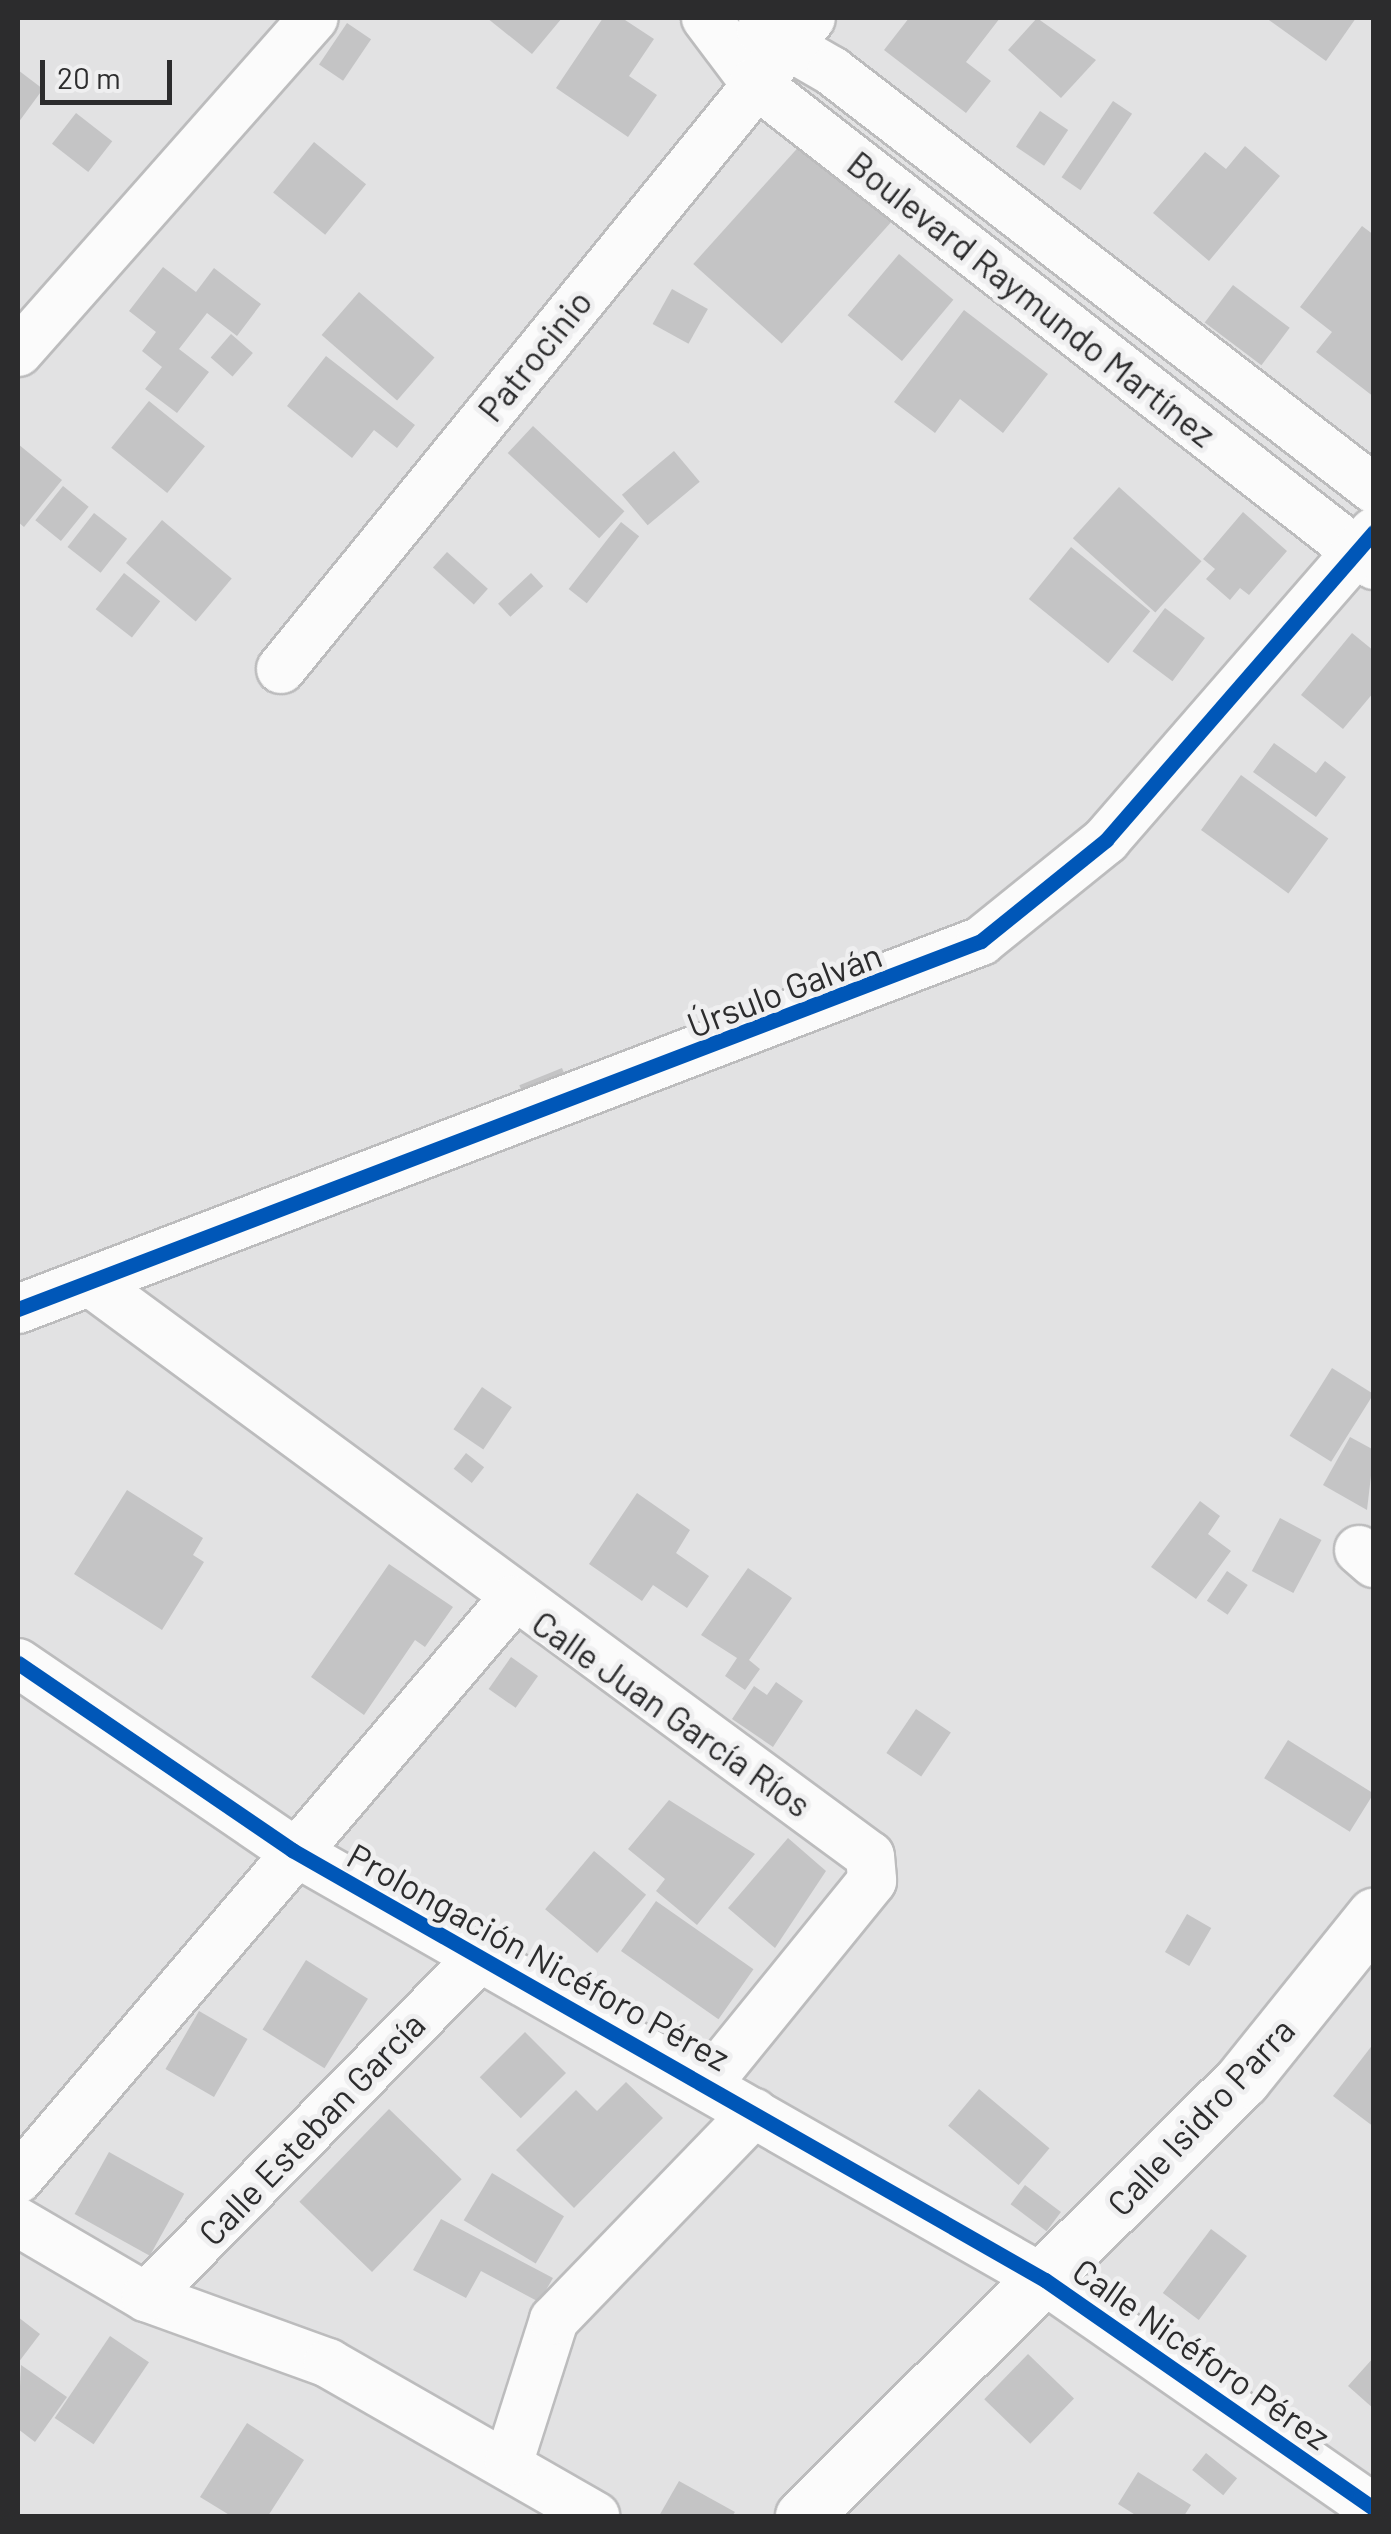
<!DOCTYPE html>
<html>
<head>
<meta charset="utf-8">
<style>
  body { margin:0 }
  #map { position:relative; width:1391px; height:2534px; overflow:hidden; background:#e2e2e3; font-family:Barlow,sans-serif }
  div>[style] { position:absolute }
  .building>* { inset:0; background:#c4c4c5; transform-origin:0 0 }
  .roads { filter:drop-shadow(2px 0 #bcbcbd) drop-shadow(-2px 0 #bcbcbd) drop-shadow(0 2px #bcbcbd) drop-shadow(0 -2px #bcbcbd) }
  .street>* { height:48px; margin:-24px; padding:0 24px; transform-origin:24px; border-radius:24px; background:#fbfbfb }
  .secondary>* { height:55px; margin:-27.5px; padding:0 27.5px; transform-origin:27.5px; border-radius:27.5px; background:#fbfbfb }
  .cycleway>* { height:15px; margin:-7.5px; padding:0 7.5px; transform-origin:7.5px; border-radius:7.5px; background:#0057b8 }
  span { translate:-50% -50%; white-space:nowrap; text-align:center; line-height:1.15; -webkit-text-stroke:10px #efeff0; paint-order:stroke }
  .street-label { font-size:35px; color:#2c2c2d }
  .frame { position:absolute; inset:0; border:20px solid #2c2c2d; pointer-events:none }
  .scale { position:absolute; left:40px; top:60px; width:132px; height:45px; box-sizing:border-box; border:5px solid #2c2c2d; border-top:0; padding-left:12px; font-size:30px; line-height:35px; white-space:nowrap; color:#2c2c2d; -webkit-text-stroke:8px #efeff0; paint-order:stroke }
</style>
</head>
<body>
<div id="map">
  <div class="building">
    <i style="clip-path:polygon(487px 18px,562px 18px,532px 54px)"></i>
    <i style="clip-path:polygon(603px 18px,622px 18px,654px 39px,629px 76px,657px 95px,628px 137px,556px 88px)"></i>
    <i style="clip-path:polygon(909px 18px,1000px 18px,966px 62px,991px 81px,966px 113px,884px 50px)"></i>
    <i style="clip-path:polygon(1037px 18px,1096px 60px,1061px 98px,1008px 50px)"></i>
    <i style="clip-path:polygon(1266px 18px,1356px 18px,1326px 61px)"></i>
    <i style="left:347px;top:23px;width:29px;height:50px;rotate:34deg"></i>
    <i style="clip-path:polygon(18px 70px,43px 89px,18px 123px)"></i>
    <i style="left:1113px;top:101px;width:23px;height:92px;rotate:34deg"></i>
    <i style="left:1040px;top:111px;width:34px;height:43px;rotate:34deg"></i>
    <i style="left:76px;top:113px;width:46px;height:39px;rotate:38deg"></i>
    <i style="left:314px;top:142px;width:67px;height:65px;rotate:39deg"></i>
    <i style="left:803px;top:142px;width:119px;height:164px;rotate:42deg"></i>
    <i style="clip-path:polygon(1245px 146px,1280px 176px,1209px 261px,1153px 213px,1205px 152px,1226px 169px)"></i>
    <i style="clip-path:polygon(1362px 226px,1374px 235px,1374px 397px,1316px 352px,1332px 332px,1300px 307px)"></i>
    <i style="left:899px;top:254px;width:71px;height:80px;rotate:40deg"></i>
    <i style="clip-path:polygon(163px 267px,196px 292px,214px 268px,261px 304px,237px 336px,207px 313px,179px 349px,209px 372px,177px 413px,145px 389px,162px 367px,142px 351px,156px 332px,129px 311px)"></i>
    <i style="left:1233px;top:285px;width:71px;height:47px;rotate:37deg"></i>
    <i style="left:672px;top:289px;width:41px;height:40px;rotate:29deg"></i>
    <i style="left:359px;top:292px;width:100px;height:57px;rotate:41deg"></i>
    <i style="clip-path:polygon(964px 310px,1048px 374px,1003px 433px,960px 399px,935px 433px,894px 402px)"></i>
    <i style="left:231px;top:334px;width:29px;height:31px;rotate:41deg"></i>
    <i style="clip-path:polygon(326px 356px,415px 425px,397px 448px,374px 430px,352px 458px,287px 406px)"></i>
    <i style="left:149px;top:401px;width:72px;height:60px;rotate:39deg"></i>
    <i style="left:533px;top:426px;width:125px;height:37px;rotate:43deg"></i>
    <i style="clip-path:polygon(18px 444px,62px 480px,24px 527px,18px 522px)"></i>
    <i style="left:674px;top:451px;width:40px;height:68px;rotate:50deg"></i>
    <i style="left:63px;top:486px;width:33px;height:44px;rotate:39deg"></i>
    <i style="left:1119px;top:487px;width:111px;height:69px;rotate:42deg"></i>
    <i style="clip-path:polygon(1243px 512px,1287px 551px,1249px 595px,1240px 588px,1230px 600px,1206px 579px,1215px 569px,1203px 559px)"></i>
    <i style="left:94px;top:513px;width:42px;height:43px;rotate:38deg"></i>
    <i style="left:162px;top:520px;width:91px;height:56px;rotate:40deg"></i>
    <i style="left:621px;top:522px;width:23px;height:85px;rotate:38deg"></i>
    <i style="left:1071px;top:547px;width:102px;height:67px;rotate:39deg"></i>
    <i style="left:447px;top:552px;width:55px;height:21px;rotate:42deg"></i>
    <i style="left:124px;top:573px;width:46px;height:46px;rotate:38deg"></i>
    <i style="left:531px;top:573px;width:18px;height:45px;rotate:47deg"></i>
    <i style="left:1165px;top:608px;width:50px;height:54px;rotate:37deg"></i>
    <i style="clip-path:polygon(1352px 633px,1374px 651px,1374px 692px,1343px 729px,1301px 695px)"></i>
    <i style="clip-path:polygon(1274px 743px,1316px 773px,1325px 761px,1346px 777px,1316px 817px,1253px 772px)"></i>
    <i style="left:1241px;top:775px;width:108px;height:68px;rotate:36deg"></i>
    <i style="left:562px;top:1068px;width:29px;height:46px;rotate:68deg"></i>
    <i style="left:1332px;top:1368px;width:49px;height:80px;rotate:32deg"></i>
    <i style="left:482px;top:1387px;width:36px;height:51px;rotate:34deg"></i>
    <i style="clip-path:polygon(1350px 1437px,1374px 1450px,1367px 1510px,1323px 1485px)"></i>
    <i style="left:466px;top:1453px;width:23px;height:20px;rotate:38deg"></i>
    <i style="clip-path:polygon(127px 1490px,203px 1538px,193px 1555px,204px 1562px,162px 1630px,74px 1574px)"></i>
    <i style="clip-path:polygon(637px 1493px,690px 1530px,676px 1553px,709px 1576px,687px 1608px,653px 1585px,642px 1601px,589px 1564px)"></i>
    <i style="clip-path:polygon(1200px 1501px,1220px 1516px,1208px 1534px,1231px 1551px,1196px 1599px,1151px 1567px)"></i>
    <i style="left:1280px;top:1518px;width:47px;height:60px;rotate:28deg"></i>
    <i style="clip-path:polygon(389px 1564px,453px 1607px,425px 1647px,415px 1640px,364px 1715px,311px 1677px)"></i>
    <i style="clip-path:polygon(748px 1568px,792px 1598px,749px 1660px,760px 1669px,745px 1690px,725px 1676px,737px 1658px,701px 1635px)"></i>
    <i style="left:1227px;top:1571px;width:25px;height:36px;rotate:34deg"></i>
    <i style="left:511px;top:1657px;width:33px;height:39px;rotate:35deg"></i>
    <i style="clip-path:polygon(776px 1682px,803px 1701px,773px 1747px,732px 1719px,754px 1686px,767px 1695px)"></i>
    <i style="left:916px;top:1709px;width:42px;height:53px;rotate:34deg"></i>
    <i style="left:1288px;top:1740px;width:101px;height:45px;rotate:32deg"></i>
    <i style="clip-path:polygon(669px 1800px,755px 1854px,697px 1925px,656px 1891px,665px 1879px,628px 1849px)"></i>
    <i style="clip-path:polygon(788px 1838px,826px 1871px,775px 1948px,728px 1908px)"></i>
    <i style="left:594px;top:1851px;width:68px;height:76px;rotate:40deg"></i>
    <i style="left:656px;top:1901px;width:119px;height:61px;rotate:35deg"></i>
    <i style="left:1187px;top:1914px;width:28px;height:44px;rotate:30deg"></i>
    <i style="left:306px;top:1960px;width:73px;height:82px;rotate:32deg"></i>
    <i style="left:199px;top:2011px;width:56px;height:67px;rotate:30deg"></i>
    <i style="left:525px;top:2032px;width:58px;height:64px;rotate:45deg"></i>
    <i style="clip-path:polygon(1374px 2043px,1374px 2127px,1333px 2096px)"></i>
    <i style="clip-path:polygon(626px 2082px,663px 2118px,574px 2208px,516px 2150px,576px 2090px,597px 2111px)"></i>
    <i style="left:979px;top:2089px;width:92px;height:48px;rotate:40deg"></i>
    <i style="left:389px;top:2109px;width:101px;height:129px;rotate:44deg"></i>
    <i style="left:109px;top:2152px;width:86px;height:71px;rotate:29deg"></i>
    <i style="left:492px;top:2173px;width:84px;height:55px;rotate:31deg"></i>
    <i style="left:1025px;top:2185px;width:45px;height:24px;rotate:37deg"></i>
    <i style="clip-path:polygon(441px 2219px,553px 2278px,539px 2302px,481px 2271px,466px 2298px,413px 2270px)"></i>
    <i style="left:1211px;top:2229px;width:45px;height:80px;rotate:37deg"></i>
    <i style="clip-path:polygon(18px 2317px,40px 2334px,18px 2363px)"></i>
    <i style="left:110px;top:2336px;width:47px;height:99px;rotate:34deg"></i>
    <i style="left:1028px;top:2354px;width:64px;height:63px;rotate:44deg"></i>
    <i style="clip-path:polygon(1374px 2357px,1374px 2409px,1348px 2386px)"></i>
    <i style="clip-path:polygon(21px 2365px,67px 2397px,35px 2442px,18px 2429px)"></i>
    <i style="clip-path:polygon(247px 2423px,304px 2460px,268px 2516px,231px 2516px,200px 2497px)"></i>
    <i style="left:1206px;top:2453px;width:40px;height:22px;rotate:39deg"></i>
    <i style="clip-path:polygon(1138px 2472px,1191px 2505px,1184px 2516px,1137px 2516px,1118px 2504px)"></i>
    <i style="clip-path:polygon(679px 2481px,735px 2512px,732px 2516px,659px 2516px)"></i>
  </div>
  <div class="roads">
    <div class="street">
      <i style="left:706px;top:18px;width:80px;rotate:53.1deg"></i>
      <i style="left:754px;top:82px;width:786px;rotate:37.92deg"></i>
      <i style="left:761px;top:30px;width:82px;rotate:30deg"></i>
      <i style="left:832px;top:71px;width:684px;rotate:37.64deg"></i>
      <i style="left:18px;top:352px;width:446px;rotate:-48.5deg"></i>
      <i style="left:281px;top:669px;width:839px;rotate:-50.85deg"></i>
      <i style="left:90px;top:1282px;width:968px;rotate:36.35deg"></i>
      <i style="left:870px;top:1856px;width:25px;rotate:85deg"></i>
      <i style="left:872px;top:1881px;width:260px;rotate:129.1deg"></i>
      <i style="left:18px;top:1309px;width:1031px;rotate:-20.91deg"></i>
      <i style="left:981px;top:941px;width:161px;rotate:-38.9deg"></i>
      <i style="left:1106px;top:840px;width:408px;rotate:-49deg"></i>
      <i style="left:1359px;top:1550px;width:20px;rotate:41deg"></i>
      <i style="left:18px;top:1663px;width:332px;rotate:34.3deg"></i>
      <i style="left:292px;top:1850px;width:867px;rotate:29.73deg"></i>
      <i style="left:1045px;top:2280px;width:401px;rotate:34.8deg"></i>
      <i style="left:18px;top:2179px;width:761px;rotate:-49.53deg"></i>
      <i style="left:18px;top:2222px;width:148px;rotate:30.4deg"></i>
      <i style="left:146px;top:2297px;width:194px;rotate:19.9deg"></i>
      <i style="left:328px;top:2363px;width:308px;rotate:29.8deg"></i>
      <i style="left:146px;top:2297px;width:472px;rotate:-45.5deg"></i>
      <i style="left:509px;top:2461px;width:148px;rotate:-72.3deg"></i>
      <i style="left:554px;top:2320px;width:288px;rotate:-46deg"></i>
    </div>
    <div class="secondary">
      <i style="left:803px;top:2516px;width:619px;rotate:-44.8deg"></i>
      <i style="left:1242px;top:2080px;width:211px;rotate:-51.2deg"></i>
    </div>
  </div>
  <div class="cycleway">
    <i style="left:18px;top:1309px;width:1031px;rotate:-20.91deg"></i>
    <i style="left:981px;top:941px;width:161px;rotate:-38.9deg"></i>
    <i style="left:1106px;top:840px;width:408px;rotate:-49deg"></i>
    <i style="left:18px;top:1663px;width:332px;rotate:34.3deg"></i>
    <i style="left:292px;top:1850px;width:867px;rotate:29.73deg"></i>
    <i style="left:1045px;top:2280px;width:401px;rotate:34.8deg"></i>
  </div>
  <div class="street-label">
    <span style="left:1032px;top:298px;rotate:38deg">Boulevard Raymundo Martínez</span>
    <span style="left:534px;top:355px;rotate:-51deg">Patrocinio</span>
    <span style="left:784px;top:989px;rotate:-21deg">Úrsulo Galván</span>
    <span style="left:672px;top:1713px;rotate:35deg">Calle Juan García Ríos</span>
    <span style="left:539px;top:1956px;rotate:29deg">Prolongación Nicéforo Pérez</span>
    <span style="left:1200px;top:2116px;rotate:-47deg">Calle Isidro Parra</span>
    <span style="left:311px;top:2128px;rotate:-46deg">Calle Esteban García</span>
    <span style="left:1202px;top:2353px;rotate:35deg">Calle Nicéforo Pérez</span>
  </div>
  <div class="frame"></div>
  <div class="scale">20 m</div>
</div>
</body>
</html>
